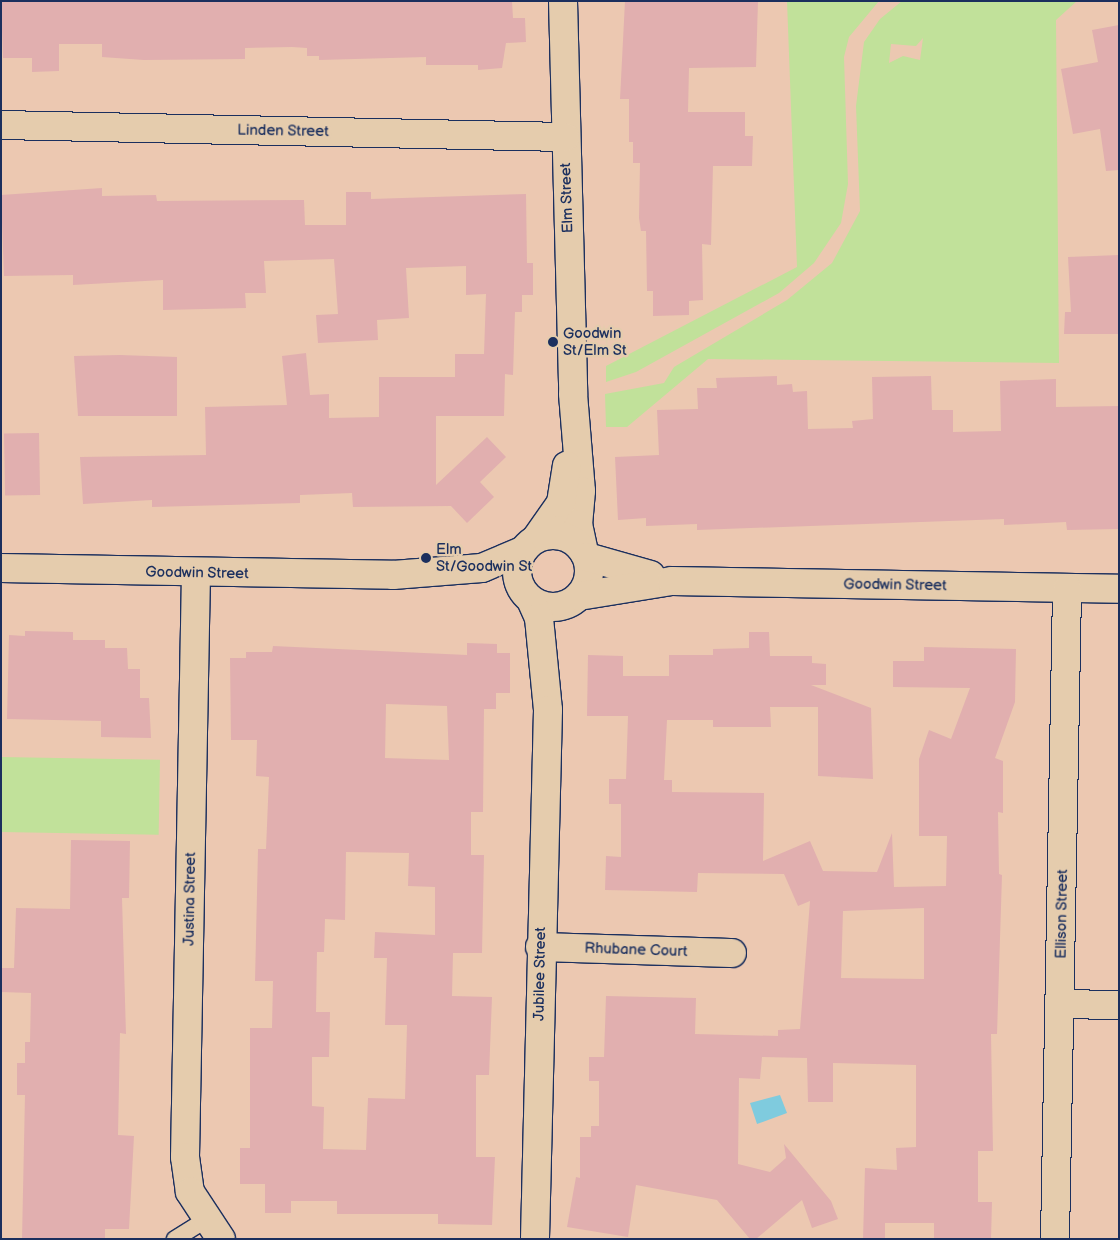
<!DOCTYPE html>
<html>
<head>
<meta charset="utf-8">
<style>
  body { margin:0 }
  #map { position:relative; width:1120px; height:1240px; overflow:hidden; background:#ecc8b1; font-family:"Balsamiq Sans",sans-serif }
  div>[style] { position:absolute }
  .green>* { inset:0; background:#c1e19a; transform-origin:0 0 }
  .water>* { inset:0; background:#7fcbde }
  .building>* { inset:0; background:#e1afaf; transform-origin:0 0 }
  .roads { filter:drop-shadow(1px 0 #1b2f5e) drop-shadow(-1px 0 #1b2f5e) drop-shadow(0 1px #1b2f5e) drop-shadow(0 -1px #1b2f5e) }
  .service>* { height:16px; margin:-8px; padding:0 8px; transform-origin:8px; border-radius:8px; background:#e5ccad }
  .minor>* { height:28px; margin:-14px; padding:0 14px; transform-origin:14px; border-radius:14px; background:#e5ccad }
  .minor>.ring { margin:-14px; padding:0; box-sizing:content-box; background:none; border:28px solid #e5ccad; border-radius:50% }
  .dots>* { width:14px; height:14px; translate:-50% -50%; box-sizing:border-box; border:2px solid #e5ccad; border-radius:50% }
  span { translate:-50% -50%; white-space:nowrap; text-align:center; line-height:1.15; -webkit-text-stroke:5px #e5ccad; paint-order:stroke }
  .street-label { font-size:15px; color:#1b2f5e }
  .poi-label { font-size:15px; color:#1b2f5e }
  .left { translate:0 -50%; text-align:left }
  .frame { position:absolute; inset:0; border:2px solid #1b2f5e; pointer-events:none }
</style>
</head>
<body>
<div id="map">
  <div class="green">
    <i style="clip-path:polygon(787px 1px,879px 1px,849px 37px,844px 57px,848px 184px,841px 223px,814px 263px,779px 293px,636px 372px,606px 382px,606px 366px,797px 267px)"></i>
    <i style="clip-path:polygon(evenodd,902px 1px,1077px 1px,1056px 20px,1059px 363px,708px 359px,627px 427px,606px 427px,605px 394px,664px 383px,674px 367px,787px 300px,832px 263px,860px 211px,856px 106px,864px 42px,880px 19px,902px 1px,923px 38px,920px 60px,903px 56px,889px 63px,891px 44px,916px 46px,923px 38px)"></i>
    <i style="left:1px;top:757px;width:159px;height:75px;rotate:1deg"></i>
  </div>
  <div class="water">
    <i style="clip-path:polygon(780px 1095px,787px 1113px,757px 1124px,750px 1103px)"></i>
  </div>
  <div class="building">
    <i style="clip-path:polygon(1px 1px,512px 1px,513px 18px,525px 18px,526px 42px,506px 43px,502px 68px,478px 70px,478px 65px,426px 65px,426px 57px,319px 60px,319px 56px,307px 56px,307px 48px,292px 47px,245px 48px,245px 59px,144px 60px,102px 57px,102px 44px,59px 44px,59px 71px,32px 72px,32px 58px,3px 58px)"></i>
    <i style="clip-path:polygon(625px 1px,758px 1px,756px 67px,689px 68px,688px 112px,745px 112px,745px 136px,753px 136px,752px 166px,713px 166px,711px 245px,702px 244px,703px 300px,689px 301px,689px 315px,653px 316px,653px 291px,647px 291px,646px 231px,641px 231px,639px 218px,640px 163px,633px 163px,633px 142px,629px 142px,629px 99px,620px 99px)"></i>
    <i style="clip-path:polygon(1119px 25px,1119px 170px,1106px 171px,1100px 129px,1073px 134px,1061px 69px,1098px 62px,1092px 30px)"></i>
    <i style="clip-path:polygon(102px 188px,102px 196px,156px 195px,157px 201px,304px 200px,305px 225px,346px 225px,346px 192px,371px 192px,371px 199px,526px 194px,527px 263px,533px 263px,533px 295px,522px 295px,522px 312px,515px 312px,513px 375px,505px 374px,504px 416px,436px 416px,436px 485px,487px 437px,506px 457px,480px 482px,494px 497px,467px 523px,451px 506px,353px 507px,352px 493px,300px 495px,300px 503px,152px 507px,152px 500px,83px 504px,80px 457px,206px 455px,205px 407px,287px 405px,282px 356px,306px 353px,310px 395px,329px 394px,329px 418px,379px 417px,379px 377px,455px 377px,455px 354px,484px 354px,486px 294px,466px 295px,466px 266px,406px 268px,409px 318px,377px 320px,378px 340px,318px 343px,316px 315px,338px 314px,334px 259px,264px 261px,266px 293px,245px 293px,246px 308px,163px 310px,163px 280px,73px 285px,73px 275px,4px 276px,1px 195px)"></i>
    <i style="clip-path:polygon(1119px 255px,1119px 334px,1064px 334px,1065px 312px,1071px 312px,1068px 257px)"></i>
    <i style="clip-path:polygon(120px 355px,177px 357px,177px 416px,78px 416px,74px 356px)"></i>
    <i style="clip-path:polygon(777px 376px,777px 385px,792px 384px,793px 392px,807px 391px,808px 429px,853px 428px,852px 421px,873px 419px,872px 377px,931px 376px,932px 410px,953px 410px,953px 432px,1001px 431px,1000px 381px,1056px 379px,1056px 407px,1118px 406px,1119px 529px,1067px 530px,1066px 522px,1004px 525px,1004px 519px,697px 530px,697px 524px,646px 526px,646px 518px,618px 520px,615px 457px,659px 455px,657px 410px,698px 409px,697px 388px,717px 388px,716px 378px)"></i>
    <i style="left:39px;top:433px;width:62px;height:35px;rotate:89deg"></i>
    <i style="clip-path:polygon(25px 631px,73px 632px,73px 640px,105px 640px,105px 648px,127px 648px,128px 669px,140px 669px,140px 698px,149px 698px,151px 738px,101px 737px,101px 721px,7px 719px,9px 635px,25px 636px)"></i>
    <i style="clip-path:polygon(evenodd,749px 632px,769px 632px,770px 656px,812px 656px,812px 663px,826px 664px,826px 685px,811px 685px,871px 708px,873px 779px,818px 776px,818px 707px,770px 707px,771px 727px,713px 727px,713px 720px,667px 720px,664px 780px,672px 780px,672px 792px,764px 793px,763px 861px,810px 841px,823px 871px,877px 872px,892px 833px,894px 887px,946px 886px,947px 836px,919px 836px,919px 759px,929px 730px,951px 739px,970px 688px,893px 687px,893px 661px,924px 661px,924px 647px,1016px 649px,1015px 702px,995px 758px,1003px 761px,1003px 813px,998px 812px,999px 874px,1002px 875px,997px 1034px,991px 1034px,993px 1151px,978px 1151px,978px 1202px,992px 1202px,991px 1239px,934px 1239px,934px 1223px,885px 1223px,885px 1239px,863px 1239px,865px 1168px,897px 1170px,896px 1148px,916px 1147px,916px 1065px,833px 1063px,833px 1102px,808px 1102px,807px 1058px,762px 1057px,760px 1079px,739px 1078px,738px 1164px,770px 1172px,786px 1158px,784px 1144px,831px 1201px,838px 1219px,812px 1228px,802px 1200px,756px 1239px,750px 1239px,717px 1200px,636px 1185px,628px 1237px,567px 1227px,576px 1177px,580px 1178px,580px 1137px,591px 1137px,591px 1126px,599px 1126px,599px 1081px,589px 1081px,589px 1057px,604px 1057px,606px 996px,696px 998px,695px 1034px,778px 1036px,778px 1030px,800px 1029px,810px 901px,798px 906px,784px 874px,698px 873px,697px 892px,605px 890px,606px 856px,621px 857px,621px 804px,609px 804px,609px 779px,626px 779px,628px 716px,587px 716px,588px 655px,623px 656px,623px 676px,669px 676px,669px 655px,713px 655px,713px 649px,749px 648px,749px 632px,924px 908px,924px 979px,841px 978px,843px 911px,924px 908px)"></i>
    <i style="clip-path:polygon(evenodd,467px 643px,497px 644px,497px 653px,510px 653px,510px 693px,496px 693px,496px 709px,484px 709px,483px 812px,471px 812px,471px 855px,484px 855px,482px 953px,453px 953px,452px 996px,492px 997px,489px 1075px,476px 1075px,476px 1157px,495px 1157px,492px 1225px,438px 1224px,438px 1214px,337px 1214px,337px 1201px,291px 1201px,291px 1213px,265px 1213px,265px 1184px,240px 1184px,240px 1148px,250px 1148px,250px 1028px,272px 1028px,273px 981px,255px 981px,258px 849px,266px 849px,269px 777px,256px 776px,257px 740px,231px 740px,230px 658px,246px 658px,246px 652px,272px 652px,273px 646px,467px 655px,467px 643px,386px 704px,447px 706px,449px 760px,385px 758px,386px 704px,467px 643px,346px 852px,409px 853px,408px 886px,435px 887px,435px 935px,375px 932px,374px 958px,387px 958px,385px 1025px,407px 1025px,405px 1099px,368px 1098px,366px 1150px,323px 1149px,324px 1107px,312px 1106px,312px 1057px,329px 1057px,330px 1012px,316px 1012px,317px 952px,324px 952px,325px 919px,345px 920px,346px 852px)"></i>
    <i style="clip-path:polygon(71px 840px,130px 841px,129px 898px,122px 898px,126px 1034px,120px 1033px,118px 1135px,134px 1136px,129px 1229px,105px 1229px,105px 1239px,22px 1239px,25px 1095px,17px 1095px,17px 1063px,25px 1063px,25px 1042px,30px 1042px,31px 993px,1px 992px,1px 968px,14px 968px,16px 908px,70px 909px)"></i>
  </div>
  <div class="roads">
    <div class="service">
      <i style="left:175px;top:1239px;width:36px;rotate:-32deg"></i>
    </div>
    <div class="minor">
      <i style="left:563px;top:1px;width:393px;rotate:88.5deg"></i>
      <i style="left:573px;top:394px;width:97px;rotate:85.3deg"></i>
      <i style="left:581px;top:491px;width:33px;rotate:95deg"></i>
      <i style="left:578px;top:524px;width:29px;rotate:78deg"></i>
      <i style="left:1px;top:125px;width:564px;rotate:1.22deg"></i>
      <i class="ring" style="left:517px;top:535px;width:44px;height:44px"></i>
      <i style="left:537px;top:537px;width:42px;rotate:-54.8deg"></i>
      <i style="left:561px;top:503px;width:38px;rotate:-81deg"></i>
      <i style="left:587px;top:557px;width:66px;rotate:15.7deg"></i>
      <i style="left:1px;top:568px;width:392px;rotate:1deg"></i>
      <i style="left:393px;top:575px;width:89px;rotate:-4.5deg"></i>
      <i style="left:482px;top:568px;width:43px;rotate:-23deg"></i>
      <i style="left:196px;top:573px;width:584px;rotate:91.08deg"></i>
      <i style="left:185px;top:1157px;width:35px;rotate:82deg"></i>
      <i style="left:190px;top:1192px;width:56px;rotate:56.6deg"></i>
      <i style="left:579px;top:596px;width:94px;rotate:-9.2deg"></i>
      <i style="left:672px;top:581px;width:447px;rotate:1deg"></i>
      <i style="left:531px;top:600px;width:20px;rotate:66deg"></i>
      <i style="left:539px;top:618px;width:92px;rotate:84.4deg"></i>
      <i style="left:548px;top:710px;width:529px;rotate:91.41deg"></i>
      <i style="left:540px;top:947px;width:192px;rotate:1.8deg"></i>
      <i style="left:1060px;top:1004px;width:59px;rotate:1deg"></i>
      <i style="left:1055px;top:1239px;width:650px;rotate:-88.94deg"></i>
    </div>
  </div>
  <div class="dots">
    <i style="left:553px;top:342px;background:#1b2f5e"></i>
    <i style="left:426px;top:558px;background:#1b2f5e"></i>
  </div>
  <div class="street-label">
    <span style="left:283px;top:131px;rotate:1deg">Linden Street</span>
    <span style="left:567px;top:198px;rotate:-92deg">Elm Street</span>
    <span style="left:197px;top:573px;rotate:1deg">Goodwin Street</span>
    <span style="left:895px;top:585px;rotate:1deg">Goodwin Street</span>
    <span style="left:190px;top:899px;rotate:-89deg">Justina Street</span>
    <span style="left:1062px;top:914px;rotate:-89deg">Ellison Street</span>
    <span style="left:636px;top:950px;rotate:2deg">Rhubane Court</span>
    <span style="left:540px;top:974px;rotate:-89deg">Jubilee Street</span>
  </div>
  <div class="poi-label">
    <span class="left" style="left:563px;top:342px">Goodwin<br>St/Elm St</span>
    <span class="left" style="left:436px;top:558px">Elm<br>St/Goodwin St</span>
  </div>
  <div class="frame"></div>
</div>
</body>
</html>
